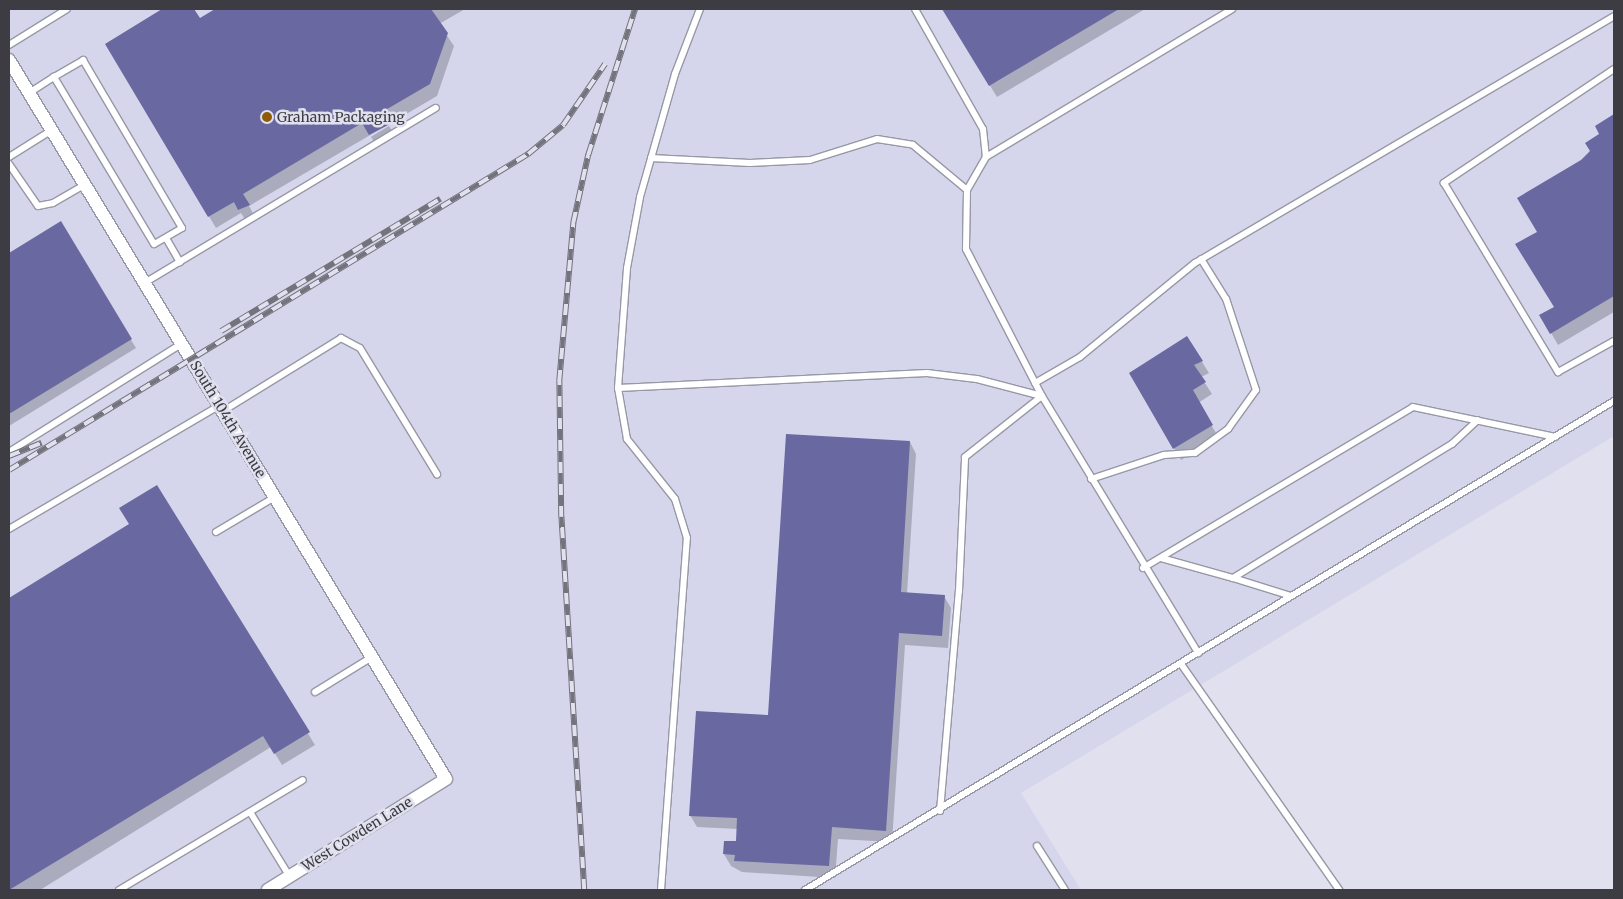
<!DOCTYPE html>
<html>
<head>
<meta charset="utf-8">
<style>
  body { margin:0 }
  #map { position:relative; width:1623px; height:899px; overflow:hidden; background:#e0e0ef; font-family:Merriweather,serif }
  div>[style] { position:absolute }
  .built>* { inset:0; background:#d5d6ec }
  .shadow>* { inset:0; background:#0003; transform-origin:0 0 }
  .building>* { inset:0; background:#6968a0 }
  .roads { filter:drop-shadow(1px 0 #9798a5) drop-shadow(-1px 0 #9798a5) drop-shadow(0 1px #9798a5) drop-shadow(0 -1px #9798a5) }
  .service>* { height:6px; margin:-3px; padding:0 3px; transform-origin:3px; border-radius:3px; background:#fff }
  .minor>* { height:12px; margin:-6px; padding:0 6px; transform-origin:6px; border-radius:6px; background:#fff }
  .rail>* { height:5.5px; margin-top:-2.75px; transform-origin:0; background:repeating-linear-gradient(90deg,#e0e0ef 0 11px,#73737c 0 22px); box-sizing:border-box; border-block:1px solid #73737c }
  .dots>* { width:14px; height:14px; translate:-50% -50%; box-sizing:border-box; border:2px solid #e0e0ef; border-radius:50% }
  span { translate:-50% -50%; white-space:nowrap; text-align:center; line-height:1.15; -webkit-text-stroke:5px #e0e0ef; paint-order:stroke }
  .poi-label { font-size:14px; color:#3c3c42 }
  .left { translate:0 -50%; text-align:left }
  .street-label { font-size:14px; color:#3c3c42 }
  .frame { position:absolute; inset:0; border:10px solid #3c3c42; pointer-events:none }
</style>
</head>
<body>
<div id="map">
  <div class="built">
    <i style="clip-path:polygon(9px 9px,1614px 9px,1614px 436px,1021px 793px,1081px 890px,9px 890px)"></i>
  </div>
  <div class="shadow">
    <i style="clip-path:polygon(164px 9px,193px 9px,200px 20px,217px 9px,465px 9px,439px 24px,454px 46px,437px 96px,249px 206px,255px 217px,246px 221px,241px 213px,216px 228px,106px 44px)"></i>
    <i style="clip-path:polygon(943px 9px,1145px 9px,997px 97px)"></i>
    <i style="clip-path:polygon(1614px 116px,1614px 312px,1558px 345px,1541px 315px,1555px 308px,1538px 233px,1600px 135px,1596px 127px)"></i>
    <i style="left:389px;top:126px;width:12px;height:21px;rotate:59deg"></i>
    <i style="clip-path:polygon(60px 223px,136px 348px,9px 426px,9px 254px)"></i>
    <i style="clip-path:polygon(1187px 338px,1209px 373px,1201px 377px,1212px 394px,1198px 403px,1219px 438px,1181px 460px,1130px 373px)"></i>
    <i style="clip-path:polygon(910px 442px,916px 454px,907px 594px,944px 596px,951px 608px,948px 648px,905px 645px,892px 842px,838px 839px,835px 878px,742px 872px,731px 866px,724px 854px,725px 842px,737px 843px,738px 829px,697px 827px,690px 815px,769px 717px)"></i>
    <i style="clip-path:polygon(157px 486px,315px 745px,282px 765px,271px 747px,40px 890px,9px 890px,9px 599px,130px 525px)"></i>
  </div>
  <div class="building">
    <i style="clip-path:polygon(162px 9px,194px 9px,200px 18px,215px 9px,431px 9px,448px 33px,430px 84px,382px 112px,390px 124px,369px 135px,362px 123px,243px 194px,250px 205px,238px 210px,234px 202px,208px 217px,105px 44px)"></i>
    <i style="clip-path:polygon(942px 9px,1119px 9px,989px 86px)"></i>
    <i style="clip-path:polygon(1614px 114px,1614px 296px,1550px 334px,1539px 315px,1554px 307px,1515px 244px,1537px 232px,1517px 198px,1581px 160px,1590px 151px,1585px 143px,1599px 134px,1595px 126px)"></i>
    <i style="clip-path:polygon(61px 221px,132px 339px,9px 414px,9px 253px)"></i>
    <i style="clip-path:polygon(1187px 336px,1203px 361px,1194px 365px,1206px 382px,1193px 390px,1213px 425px,1173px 449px,1129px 373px)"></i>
    <i style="clip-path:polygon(786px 434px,910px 441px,901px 592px,945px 595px,942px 636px,899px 633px,886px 831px,832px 827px,829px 866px,734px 861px,735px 855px,723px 854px,724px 841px,736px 841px,737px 818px,689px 816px,696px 711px,768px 715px)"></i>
    <i style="clip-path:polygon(157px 485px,310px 732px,274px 754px,263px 736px,9px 890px,9px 598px,129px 524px,119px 508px)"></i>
  </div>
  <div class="roads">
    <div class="service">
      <i style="left:915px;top:9px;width:138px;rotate:60.5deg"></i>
      <i style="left:983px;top:129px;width:28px;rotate:84deg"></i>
      <i style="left:986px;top:157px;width:38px;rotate:120deg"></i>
      <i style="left:967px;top:190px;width:59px;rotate:91deg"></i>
      <i style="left:966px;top:249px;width:165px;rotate:62.7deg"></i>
      <i style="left:9px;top:45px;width:68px;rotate:-31.8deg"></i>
      <i style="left:1614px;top:69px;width:205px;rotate:146.2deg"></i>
      <i style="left:1444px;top:183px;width:221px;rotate:58.9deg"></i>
      <i style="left:1558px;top:372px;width:64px;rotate:-29deg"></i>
      <i style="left:29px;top:93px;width:30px;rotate:-33deg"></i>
      <i style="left:54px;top:77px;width:34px;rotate:-30deg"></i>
      <i style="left:83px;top:60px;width:195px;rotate:59.5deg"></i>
      <i style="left:182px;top:228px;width:32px;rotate:150deg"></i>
      <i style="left:154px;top:244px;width:195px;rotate:-120.9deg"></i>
      <i style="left:9px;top:157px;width:51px;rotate:-32.1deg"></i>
      <i style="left:986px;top:157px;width:287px;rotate:-31deg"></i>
      <i style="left:651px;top:158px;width:99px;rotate:2.9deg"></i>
      <i style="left:750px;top:163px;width:60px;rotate:-2.9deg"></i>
      <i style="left:810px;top:160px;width:70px;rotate:-17.4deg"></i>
      <i style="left:877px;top:139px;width:36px;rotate:9deg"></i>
      <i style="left:913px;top:145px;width:70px;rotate:39.8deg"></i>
      <i style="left:9px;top:164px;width:51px;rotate:55.4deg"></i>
      <i style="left:38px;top:206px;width:15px;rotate:-11deg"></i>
      <i style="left:53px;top:203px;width:38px;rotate:-30deg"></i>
      <i style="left:166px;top:238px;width:28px;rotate:60deg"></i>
      <i style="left:146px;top:282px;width:338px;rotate:-31deg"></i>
      <i style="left:1035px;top:383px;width:52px;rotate:-30deg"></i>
      <i style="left:1080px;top:357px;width:149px;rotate:-39.3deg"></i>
      <i style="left:1195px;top:263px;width:486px;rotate:-30.5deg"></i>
      <i style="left:618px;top:388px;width:120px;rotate:-85.7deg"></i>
      <i style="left:627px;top:268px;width:72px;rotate:-79.6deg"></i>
      <i style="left:640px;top:197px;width:128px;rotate:-74.1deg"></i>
      <i style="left:675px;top:74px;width:70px;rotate:-69deg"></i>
      <i style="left:223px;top:411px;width:139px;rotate:-31.7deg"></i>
      <i style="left:341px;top:338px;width:21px;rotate:28deg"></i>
      <i style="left:360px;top:348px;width:148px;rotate:58.6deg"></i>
      <i style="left:9px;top:452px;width:203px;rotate:-32.1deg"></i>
      <i style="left:1091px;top:479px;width:77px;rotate:-18.2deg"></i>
      <i style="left:1164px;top:455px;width:31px;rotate:-4deg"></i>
      <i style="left:1195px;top:453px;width:41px;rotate:-36deg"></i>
      <i style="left:1228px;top:429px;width:48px;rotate:-54.3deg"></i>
      <i style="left:1256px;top:390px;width:96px;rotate:-108.2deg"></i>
      <i style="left:1226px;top:299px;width:47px;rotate:-122deg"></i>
      <i style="left:9px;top:529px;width:245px;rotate:-30.4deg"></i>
      <i style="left:216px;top:532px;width:69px;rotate:-30.7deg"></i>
      <i style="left:1161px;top:558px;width:75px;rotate:15.5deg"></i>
      <i style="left:1143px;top:568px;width:314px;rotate:-30.8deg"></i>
      <i style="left:1413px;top:407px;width:145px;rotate:11.9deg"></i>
      <i style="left:1291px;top:596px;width:61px;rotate:-162.8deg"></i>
      <i style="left:1233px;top:578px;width:257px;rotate:-31.5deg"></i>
      <i style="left:1452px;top:444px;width:35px;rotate:-43deg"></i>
      <i style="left:1181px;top:664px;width:276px;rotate:55deg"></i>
      <i style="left:315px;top:692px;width:67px;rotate:-31.6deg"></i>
      <i style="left:940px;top:811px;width:221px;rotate:-85.1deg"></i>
      <i style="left:959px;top:591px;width:134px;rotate:-87.4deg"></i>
      <i style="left:965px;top:457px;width:98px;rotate:-38.4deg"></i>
      <i style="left:1042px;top:396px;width:301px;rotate:58.7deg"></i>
      <i style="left:250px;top:812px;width:76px;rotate:58.4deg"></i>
      <i style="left:1037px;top:846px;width:52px;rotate:57.5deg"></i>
      <i style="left:119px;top:890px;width:214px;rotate:-30.9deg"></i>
      <i style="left:661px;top:890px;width:353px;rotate:-85.8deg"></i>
      <i style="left:687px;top:538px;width:41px;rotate:-107.1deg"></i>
      <i style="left:675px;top:499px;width:77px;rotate:-128.7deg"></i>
      <i style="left:627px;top:439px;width:52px;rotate:-100deg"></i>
      <i style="left:618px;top:388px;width:309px;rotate:-2.8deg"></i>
      <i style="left:927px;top:373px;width:50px;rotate:6.8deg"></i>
      <i style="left:977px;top:379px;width:67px;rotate:14.7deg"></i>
      <i style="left:805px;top:890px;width:945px;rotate:-31.15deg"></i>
    </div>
    <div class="minor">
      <i style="left:9px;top:60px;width:841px;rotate:58.71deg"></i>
      <i style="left:446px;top:779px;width:210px;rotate:148.1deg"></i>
    </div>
  </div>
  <div class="rail">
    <i style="left:221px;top:331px;width:256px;rotate:-31.1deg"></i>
    <i style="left:9px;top:456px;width:35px;rotate:-22deg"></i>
    <i style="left:9px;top:470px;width:608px;rotate:-31.34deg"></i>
    <i style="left:528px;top:154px;width:45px;rotate:-39.6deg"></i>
    <i style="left:563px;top:125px;width:74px;rotate:-55.5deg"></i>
    <i style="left:584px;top:890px;width:374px;rotate:-93.5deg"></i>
    <i style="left:561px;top:517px;width:136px;rotate:-90.8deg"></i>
    <i style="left:559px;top:381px;width:159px;rotate:-84.9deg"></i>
    <i style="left:573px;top:223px;width:70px;rotate:-77.6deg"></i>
    <i style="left:588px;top:155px;width:153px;rotate:-72.2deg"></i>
  </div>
  <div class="dots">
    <i style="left:267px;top:117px;background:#8e5c08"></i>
  </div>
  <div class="poi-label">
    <span class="left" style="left:277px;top:117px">Graham Packaging</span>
  </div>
  <div class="street-label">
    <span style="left:228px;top:419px;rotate:59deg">South 104th Avenue</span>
    <span style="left:357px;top:834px;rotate:-32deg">West Cowden Lane</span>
  </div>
  <div class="frame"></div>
</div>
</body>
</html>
